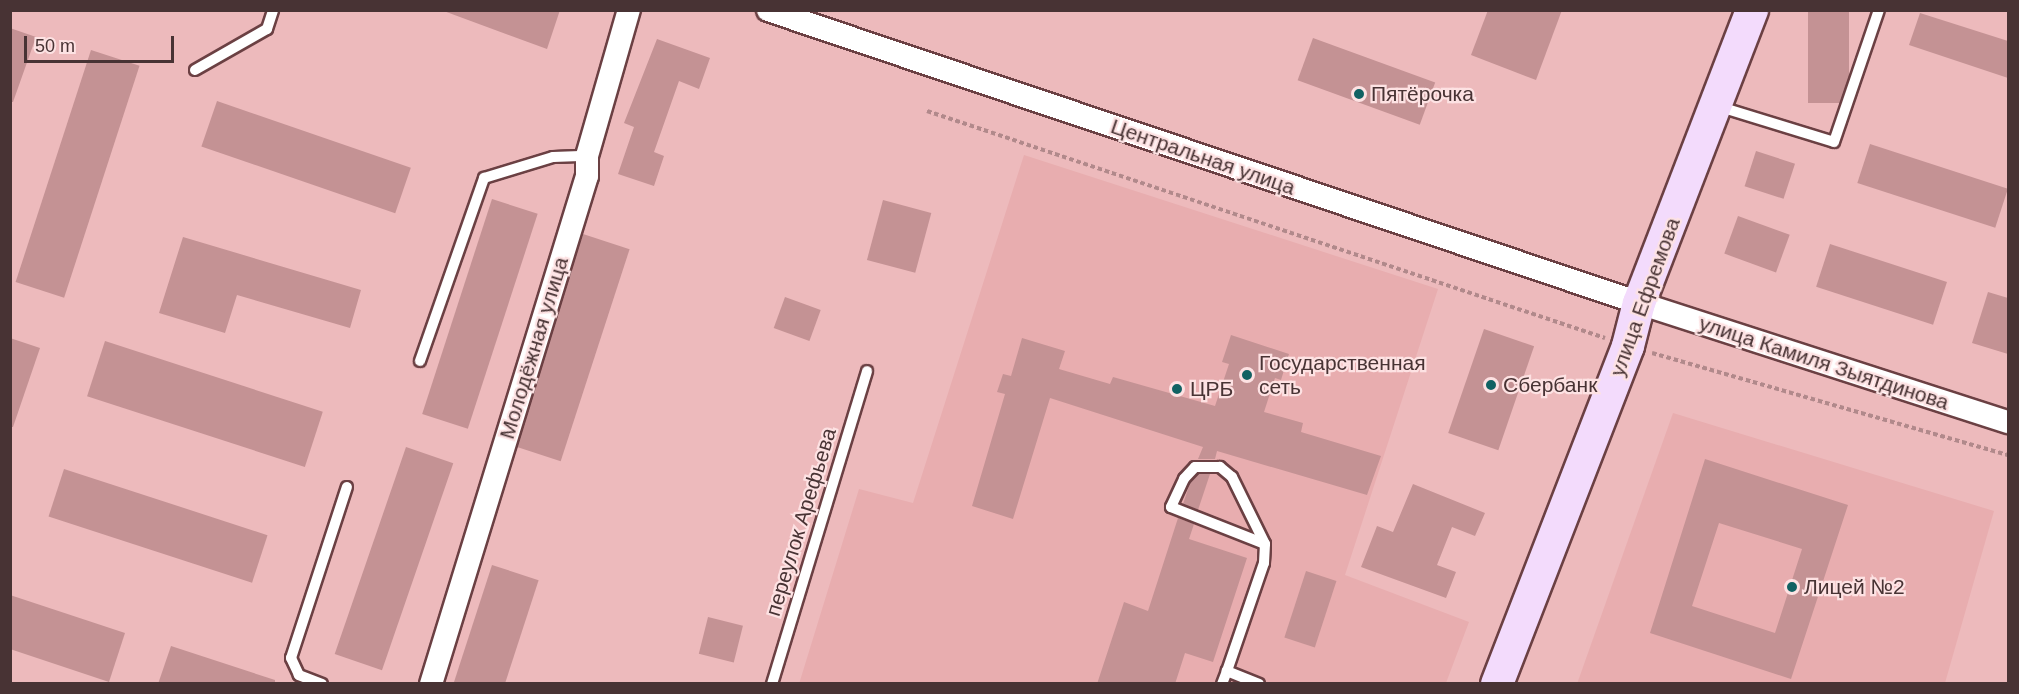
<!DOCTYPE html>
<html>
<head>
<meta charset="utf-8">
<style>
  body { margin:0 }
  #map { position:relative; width:2019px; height:694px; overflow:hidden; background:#edbabc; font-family:Arial,sans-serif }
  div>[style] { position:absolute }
  .built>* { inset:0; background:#e8adaf }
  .building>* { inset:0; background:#c49294; transform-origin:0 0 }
  .path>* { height:4px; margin-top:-2px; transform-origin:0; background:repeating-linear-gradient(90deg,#b1898b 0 4.5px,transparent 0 7.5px) }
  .roads { filter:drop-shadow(2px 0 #6b4043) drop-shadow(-2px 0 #6b4043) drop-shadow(0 2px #6b4043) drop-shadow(0 -2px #6b4043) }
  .lane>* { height:10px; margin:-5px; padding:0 5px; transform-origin:5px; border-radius:5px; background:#fff }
  .street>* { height:22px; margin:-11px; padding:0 11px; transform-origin:11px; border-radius:11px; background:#fff }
  .secondary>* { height:32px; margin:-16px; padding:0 16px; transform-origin:16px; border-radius:16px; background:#f3dbfc }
  .dots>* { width:16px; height:16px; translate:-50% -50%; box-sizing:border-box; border:3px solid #fde2e3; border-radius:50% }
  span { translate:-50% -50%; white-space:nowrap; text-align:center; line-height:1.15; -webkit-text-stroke:4.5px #fde2e3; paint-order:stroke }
  .poi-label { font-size:21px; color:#483334 }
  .left { translate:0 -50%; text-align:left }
  .street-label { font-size:21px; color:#483334 }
  .frame { position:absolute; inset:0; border:12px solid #483334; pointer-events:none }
  .scale { position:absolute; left:24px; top:36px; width:150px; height:27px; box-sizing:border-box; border:3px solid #483334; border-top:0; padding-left:8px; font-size:18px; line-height:21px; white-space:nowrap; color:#483334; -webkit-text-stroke:4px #fde2e3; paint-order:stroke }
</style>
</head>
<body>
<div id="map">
  <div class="built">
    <i style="clip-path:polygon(1024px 155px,1438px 289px,1345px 575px,1469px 622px,1446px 683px,799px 684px,859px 489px,913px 503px)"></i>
    <i style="clip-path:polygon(1673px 413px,1994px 511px,1945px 683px,1577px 684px)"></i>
  </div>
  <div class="building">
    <i style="clip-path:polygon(441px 10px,560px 10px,547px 49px)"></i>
    <i style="clip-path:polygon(1488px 10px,1562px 10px,1536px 80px,1471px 55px)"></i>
    <i style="left:1808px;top:10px;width:41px;height:93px"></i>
    <i style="clip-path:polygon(1920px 13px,2008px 41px,2008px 78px,1909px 45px)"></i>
    <i style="clip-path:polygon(10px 28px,36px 37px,13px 102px,10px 102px)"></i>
    <i style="left:1313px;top:38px;width:130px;height:45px;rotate:20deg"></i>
    <i style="clip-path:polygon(657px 39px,710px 58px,699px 89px,679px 81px,654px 152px,664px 156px,654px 186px,618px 174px,634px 127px,624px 123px)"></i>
    <i style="left:91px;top:50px;width:51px;height:244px;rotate:18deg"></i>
    <i style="left:217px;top:101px;width:205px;height:48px;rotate:19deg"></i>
    <i style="left:1870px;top:144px;width:145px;height:41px;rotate:18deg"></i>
    <i style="left:1756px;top:151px;width:41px;height:37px;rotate:18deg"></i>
    <i style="left:492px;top:199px;width:48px;height:226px;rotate:18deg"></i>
    <i style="left:883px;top:200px;width:50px;height:62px;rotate:15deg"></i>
    <i style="left:1738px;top:216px;width:55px;height:40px;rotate:20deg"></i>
    <i style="left:583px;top:234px;width:49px;height:223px;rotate:18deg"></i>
    <i style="clip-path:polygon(183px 237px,361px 290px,350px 328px,237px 295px,225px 333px,159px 313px)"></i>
    <i style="left:1830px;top:244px;width:123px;height:45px;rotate:18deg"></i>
    <i style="clip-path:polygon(1988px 292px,2008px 298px,2008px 354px,1972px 343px)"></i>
    <i style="left:785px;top:297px;width:38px;height:33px;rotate:20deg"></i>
    <i style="left:1484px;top:329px;width:53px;height:110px;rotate:19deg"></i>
    <i style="clip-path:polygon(1231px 335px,1289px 354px,1281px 380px,1275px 378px,1264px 412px,1303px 423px,1301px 432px,1381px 456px,1367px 495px,1217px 451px,1215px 459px,1198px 459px,1203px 447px,1050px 398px,1013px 519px,972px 506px,1005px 394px,997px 392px,1003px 374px,1011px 376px,1022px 338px,1065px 351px,1059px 369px,1110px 384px,1113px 377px,1215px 406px,1229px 364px,1222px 362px)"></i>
    <i style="clip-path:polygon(10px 338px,40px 348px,13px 427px,10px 427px)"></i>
    <i style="left:105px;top:341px;width:229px;height:58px;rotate:18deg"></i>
    <i style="left:406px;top:447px;width:50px;height:219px;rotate:19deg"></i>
    <i style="clip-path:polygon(evenodd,1705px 459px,1848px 505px,1791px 679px,1650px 633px,1705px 459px,1719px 523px,1802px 549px,1775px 633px,1692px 606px,1719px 523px)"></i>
    <i style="left:64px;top:469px;width:214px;height:50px;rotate:18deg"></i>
    <i style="clip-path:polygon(1198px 474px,1210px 474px,1198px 510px,1183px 504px,1190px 483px)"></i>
    <i style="clip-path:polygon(1413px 484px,1485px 513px,1475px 536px,1452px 527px,1437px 565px,1456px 572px,1446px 598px,1361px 567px,1377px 526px,1393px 532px)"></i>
    <i style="clip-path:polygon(1178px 518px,1194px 524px,1189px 539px,1247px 558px,1213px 662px,1185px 653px,1175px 684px,1097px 684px,1124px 602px,1148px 611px)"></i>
    <i style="left:492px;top:565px;width:49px;height:125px;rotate:18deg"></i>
    <i style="left:1306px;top:571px;width:32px;height:70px;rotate:18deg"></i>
    <i style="clip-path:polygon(10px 595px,125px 633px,109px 682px,10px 649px)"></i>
    <i style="left:708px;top:617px;width:36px;height:38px;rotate:14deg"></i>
    <i style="clip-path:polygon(171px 646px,275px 680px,275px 684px,158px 684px)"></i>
  </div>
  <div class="path">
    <i style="left:927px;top:111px;width:715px;rotate:18.51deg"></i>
    <i style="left:1652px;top:353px;width:370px;rotate:16deg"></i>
  </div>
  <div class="roads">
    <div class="lane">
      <i style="left:195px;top:70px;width:83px;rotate:-29.7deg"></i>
      <i style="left:267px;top:29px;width:20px;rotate:-72deg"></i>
      <i style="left:1717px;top:106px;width:122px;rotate:17.1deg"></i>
      <i style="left:1834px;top:142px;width:139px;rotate:-71.2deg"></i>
      <i style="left:420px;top:361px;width:194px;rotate:-70.7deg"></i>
      <i style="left:484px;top:178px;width:72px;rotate:-16.9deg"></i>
      <i style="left:553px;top:157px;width:34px;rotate:-2deg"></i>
      <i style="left:322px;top:684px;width:25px;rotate:-159deg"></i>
      <i style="left:299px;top:675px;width:19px;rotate:-115deg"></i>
      <i style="left:291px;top:658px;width:180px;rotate:-71.9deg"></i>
      <i style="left:772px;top:684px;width:327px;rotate:-73.1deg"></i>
      <i style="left:1222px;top:684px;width:14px;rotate:-69deg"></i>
      <i style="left:1259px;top:684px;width:35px;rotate:-158deg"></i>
      <i style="left:1227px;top:671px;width:114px;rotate:-71.1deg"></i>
      <i style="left:1264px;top:563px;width:19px;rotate:-87deg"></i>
      <i style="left:1265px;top:544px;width:75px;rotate:-116.2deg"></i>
      <i style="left:1232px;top:477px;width:16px;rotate:-140deg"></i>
      <i style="left:1220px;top:467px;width:25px;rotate:180deg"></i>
      <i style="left:1195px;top:467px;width:16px;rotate:133deg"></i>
      <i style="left:1184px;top:479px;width:31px;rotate:115deg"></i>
      <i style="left:1171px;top:507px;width:101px;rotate:21.5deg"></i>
    </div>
    <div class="street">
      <i style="left:768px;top:10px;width:919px;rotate:18.59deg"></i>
      <i style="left:1639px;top:303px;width:388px;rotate:17.9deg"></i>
      <i style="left:431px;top:684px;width:531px;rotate:-72.93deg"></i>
      <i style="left:587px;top:176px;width:20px;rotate:-90deg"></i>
      <i style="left:587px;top:156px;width:152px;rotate:-74deg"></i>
    </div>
    <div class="secondary">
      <i style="left:1497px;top:684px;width:362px;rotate:-68.8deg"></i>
      <i style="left:1628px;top:346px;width:44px;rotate:-75.7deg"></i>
      <i style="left:1639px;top:303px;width:314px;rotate:-68.9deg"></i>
    </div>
  </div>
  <div class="dots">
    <i style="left:1359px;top:94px;background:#116263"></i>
    <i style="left:1247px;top:375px;background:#116263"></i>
    <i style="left:1491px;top:385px;background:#116263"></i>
    <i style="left:1177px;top:389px;background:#116263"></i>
    <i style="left:1792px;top:587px;background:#116263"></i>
  </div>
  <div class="poi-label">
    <span class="left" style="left:1371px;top:94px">Пятёрочка</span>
    <span class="left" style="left:1259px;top:375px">Государственная<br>сеть</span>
    <span class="left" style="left:1503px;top:385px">Сбербанк</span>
    <span class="left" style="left:1190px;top:389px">ЦРБ</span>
    <span class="left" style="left:1804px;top:587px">Лицей №2</span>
  </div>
  <div class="street-label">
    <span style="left:1203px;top:157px;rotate:19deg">Центральная улица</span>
    <span style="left:1645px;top:297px;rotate:-70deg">улица Ефремова</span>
    <span style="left:534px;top:348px;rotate:-73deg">Молодёжная улица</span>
    <span style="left:1824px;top:363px;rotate:18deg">улица Камиля Зыятдинова</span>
    <span style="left:801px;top:522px;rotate:-73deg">переулок Арефьева</span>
  </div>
  <div class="frame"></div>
  <div class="scale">50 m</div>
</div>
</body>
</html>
